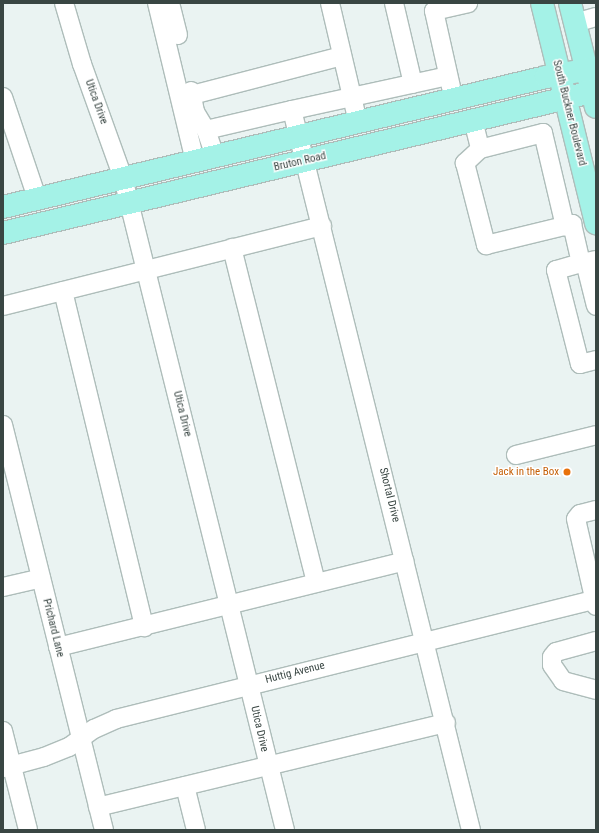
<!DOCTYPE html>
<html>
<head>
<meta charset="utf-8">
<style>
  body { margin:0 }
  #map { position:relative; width:599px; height:833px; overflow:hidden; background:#eaf3f2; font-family:"Roboto Condensed",sans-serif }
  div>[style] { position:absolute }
  .roads { filter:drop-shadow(1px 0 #aebdba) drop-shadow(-1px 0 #aebdba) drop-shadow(0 1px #aebdba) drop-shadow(0 -1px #aebdba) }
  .minor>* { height:18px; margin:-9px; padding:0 9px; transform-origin:9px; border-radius:9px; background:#fff }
  .major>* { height:22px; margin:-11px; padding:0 11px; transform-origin:11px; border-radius:11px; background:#a4f2e7 }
  .dots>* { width:11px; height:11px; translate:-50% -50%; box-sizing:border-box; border:2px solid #fff; border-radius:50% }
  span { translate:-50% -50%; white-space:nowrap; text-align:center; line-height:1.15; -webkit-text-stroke:3px #fff; paint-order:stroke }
  .street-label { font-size:11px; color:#394643 }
  .food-label { font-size:11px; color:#c56008 }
  .right { translate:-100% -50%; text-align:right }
  .frame { position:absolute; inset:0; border:4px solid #394643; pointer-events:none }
</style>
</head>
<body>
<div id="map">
  <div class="roads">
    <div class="minor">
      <i style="left:64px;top:3px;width:64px;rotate:73.6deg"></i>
      <i style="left:82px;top:64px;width:121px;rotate:70.2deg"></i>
      <i style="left:123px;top:178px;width:672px;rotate:76.05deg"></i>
      <i style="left:157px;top:3px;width:163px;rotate:76.5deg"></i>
      <i style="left:170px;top:3px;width:33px;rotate:76deg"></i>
      <i style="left:330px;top:3px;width:122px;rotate:76.8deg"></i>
      <i style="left:394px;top:3px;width:83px;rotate:76.8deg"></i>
      <i style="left:575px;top:23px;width:22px;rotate:-16deg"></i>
      <i style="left:448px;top:76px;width:160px;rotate:167.7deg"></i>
      <i style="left:292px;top:110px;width:742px;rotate:76.04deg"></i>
      <i style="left:451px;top:87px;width:78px;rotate:-102.6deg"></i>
      <i style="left:434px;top:11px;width:35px;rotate:-13deg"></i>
      <i style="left:191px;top:91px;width:21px;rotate:79deg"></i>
      <i style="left:195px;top:112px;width:21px;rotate:59deg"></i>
      <i style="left:206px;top:130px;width:28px;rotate:71deg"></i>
      <i style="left:192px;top:95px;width:155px;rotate:-14.6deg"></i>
      <i style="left:3px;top:97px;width:107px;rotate:71.4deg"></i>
      <i style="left:473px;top:120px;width:30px;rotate:76deg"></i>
      <i style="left:480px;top:149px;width:21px;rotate:137deg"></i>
      <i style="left:465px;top:163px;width:85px;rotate:75.6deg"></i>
      <i style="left:486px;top:245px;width:89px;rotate:-13.7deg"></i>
      <i style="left:572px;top:224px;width:40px;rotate:77deg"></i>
      <i style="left:581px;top:263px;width:15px;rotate:-11deg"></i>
      <i style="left:206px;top:130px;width:88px;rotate:-13.1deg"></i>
      <i style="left:480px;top:149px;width:65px;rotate:-14.3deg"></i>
      <i style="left:543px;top:133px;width:96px;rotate:76.7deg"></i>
      <i style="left:232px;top:248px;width:345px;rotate:75.9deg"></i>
      <i style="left:585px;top:262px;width:45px;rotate:76deg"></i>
      <i style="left:581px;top:263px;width:26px;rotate:164deg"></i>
      <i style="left:556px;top:270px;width:97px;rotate:75.7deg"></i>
      <i style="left:580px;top:364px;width:16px;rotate:-14deg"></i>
      <i style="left:63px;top:291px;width:346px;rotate:76.4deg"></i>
      <i style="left:3px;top:306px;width:329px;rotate:-14.1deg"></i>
      <i style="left:3px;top:425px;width:417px;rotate:76deg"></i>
      <i style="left:516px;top:455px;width:82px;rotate:-14deg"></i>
      <i style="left:596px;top:510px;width:16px;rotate:166deg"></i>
      <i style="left:580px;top:514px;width:6px;rotate:129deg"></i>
      <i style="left:576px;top:519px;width:89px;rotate:77.1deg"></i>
      <i style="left:3px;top:587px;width:39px;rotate:-13deg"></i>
      <i style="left:596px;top:641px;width:41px;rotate:164.6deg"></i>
      <i style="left:556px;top:652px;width:6px;rotate:129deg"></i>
      <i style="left:552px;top:657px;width:8px;rotate:90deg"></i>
      <i style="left:552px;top:665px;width:19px;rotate:55deg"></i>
      <i style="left:563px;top:681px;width:34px;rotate:15deg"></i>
      <i style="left:58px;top:647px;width:357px;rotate:-13.9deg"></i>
      <i style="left:3px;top:731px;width:102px;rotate:75.8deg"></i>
      <i style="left:3px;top:768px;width:42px;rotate:-15deg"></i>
      <i style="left:44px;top:757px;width:27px;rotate:-22deg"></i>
      <i style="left:69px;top:747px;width:31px;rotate:-36deg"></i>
      <i style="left:94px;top:729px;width:24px;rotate:-24deg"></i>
      <i style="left:116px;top:719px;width:495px;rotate:-14deg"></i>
      <i style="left:185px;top:786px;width:45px;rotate:76deg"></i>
      <i style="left:98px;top:807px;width:358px;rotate:-13.6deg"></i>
    </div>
    <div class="major">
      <i style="left:542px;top:3px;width:227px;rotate:76.2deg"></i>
      <i style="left:570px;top:3px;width:107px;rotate:76deg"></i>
      <i style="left:3px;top:207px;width:558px;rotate:-13.46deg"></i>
      <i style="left:546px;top:77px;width:51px;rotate:-10.2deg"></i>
      <i style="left:3px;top:233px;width:610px;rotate:-13.47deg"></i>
    </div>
  </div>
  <div class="dots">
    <i style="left:567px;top:472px;background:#e8710a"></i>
  </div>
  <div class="street-label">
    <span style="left:96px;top:102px;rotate:70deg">Utica Drive</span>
    <span style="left:569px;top:113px;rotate:76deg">South Buckner Boulevard</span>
    <span style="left:300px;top:162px;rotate:-13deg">Bruton Road</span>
    <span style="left:182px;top:414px;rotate:76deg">Utica Drive</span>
    <span style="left:389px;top:495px;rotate:76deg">Shortal Drive</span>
    <span style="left:53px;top:628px;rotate:76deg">Prichard Lane</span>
    <span style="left:295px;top:673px;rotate:-14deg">Huttig Avenue</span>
    <span style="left:259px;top:729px;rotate:77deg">Utica Drive</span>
  </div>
  <div class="food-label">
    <span class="right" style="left:559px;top:472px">Jack in the Box</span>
  </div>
  <div class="frame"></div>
</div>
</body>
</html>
